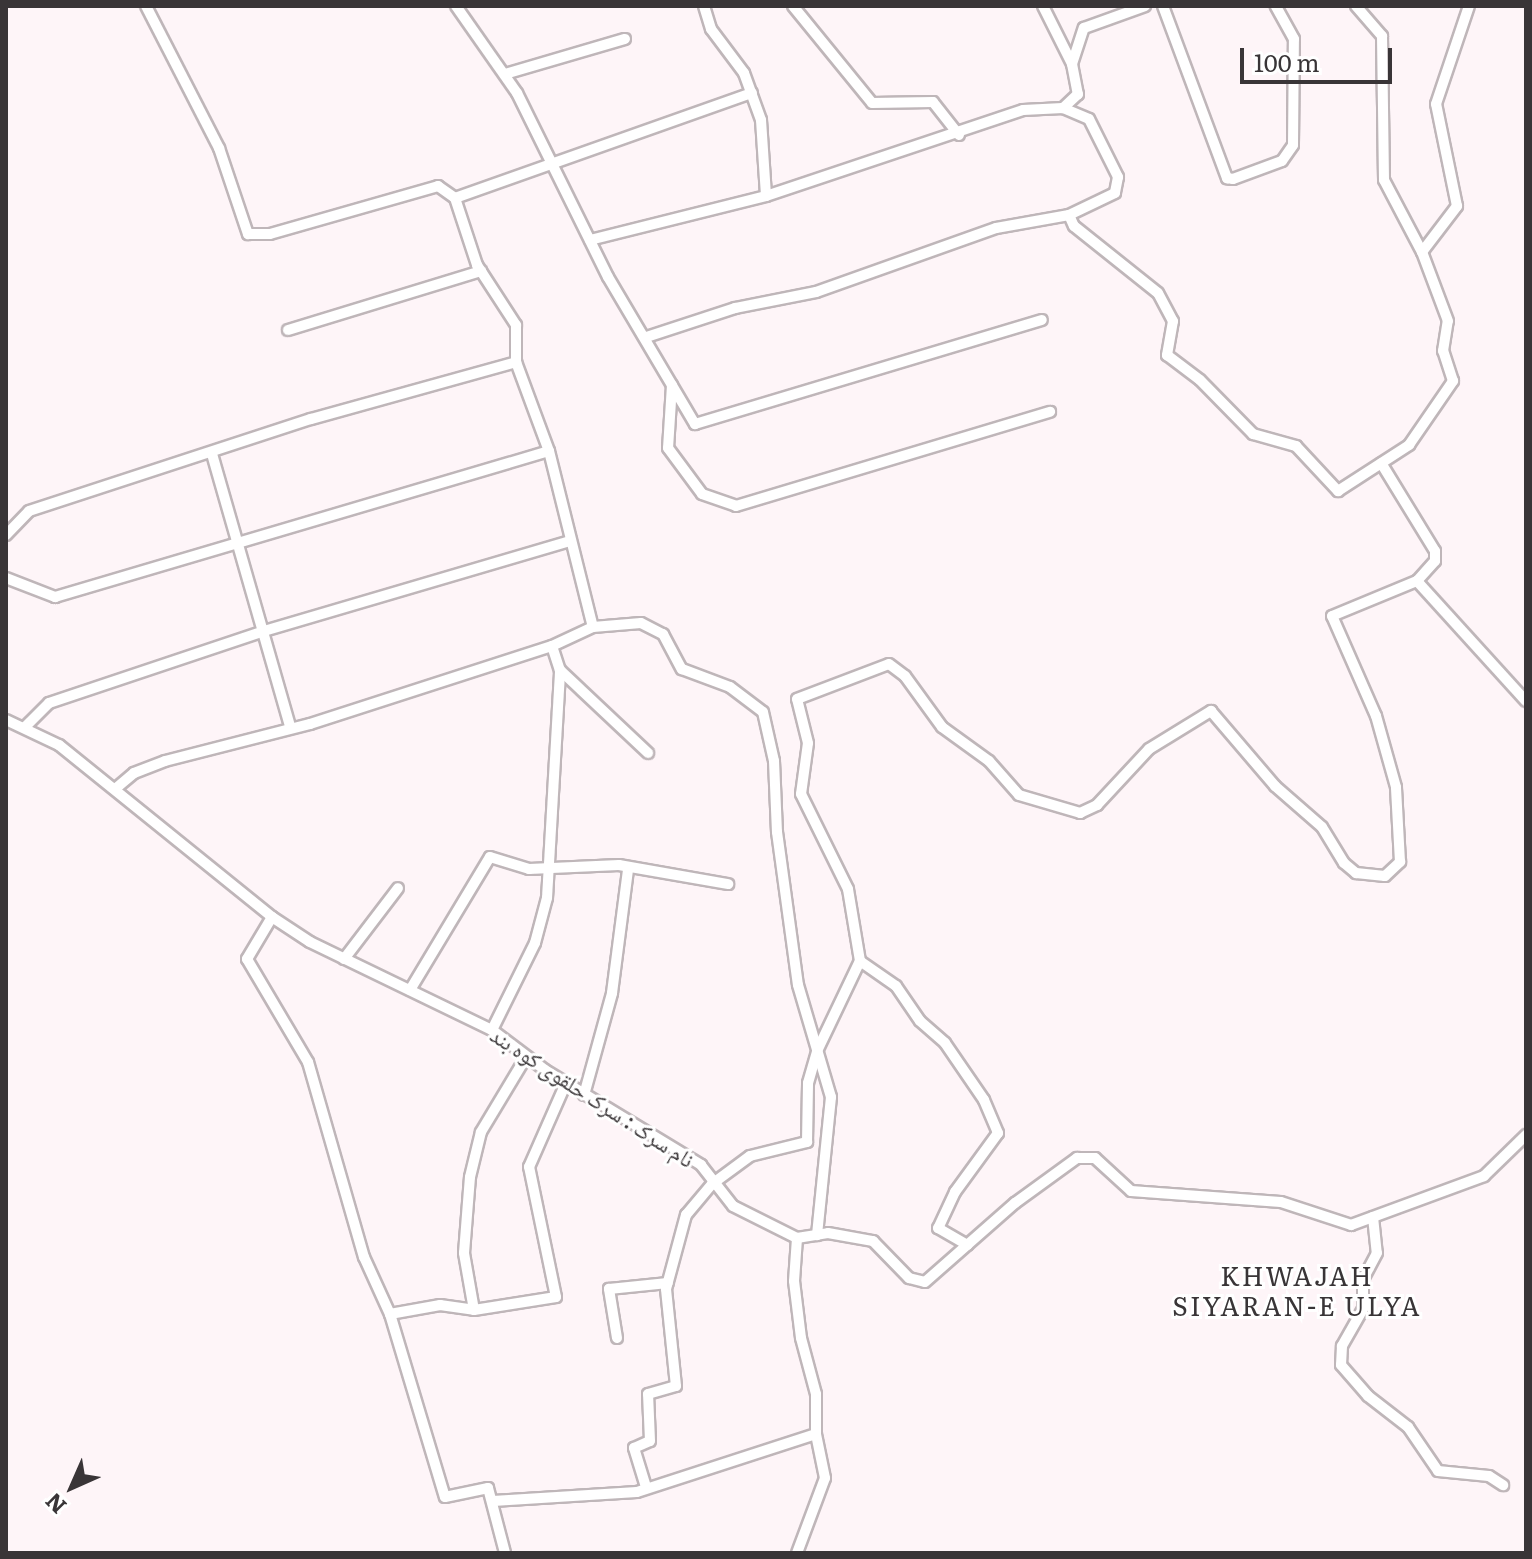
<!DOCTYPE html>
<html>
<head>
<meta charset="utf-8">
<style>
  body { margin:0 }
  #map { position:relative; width:1532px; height:1559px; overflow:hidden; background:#fef5f8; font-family:Literata,"Noto Naskh Arabic",serif }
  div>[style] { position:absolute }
  .roads { filter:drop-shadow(2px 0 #bfb6b9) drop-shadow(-2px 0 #bfb6b9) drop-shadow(0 2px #bfb6b9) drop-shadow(0 -2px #bfb6b9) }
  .minor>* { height:10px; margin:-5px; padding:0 5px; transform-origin:5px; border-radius:5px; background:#fff }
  span { translate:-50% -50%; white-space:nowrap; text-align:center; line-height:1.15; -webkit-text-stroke:6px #fff; paint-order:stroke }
  .street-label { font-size:22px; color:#393537 }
  .quarter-label { font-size:26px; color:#393537; letter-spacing:2px }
  .frame { position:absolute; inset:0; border:8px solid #393537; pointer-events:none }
  .north { position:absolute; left:32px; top:1447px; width:80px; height:80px; -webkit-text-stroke:6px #fff; paint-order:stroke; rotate:225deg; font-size:22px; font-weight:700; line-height:32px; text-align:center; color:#393537 }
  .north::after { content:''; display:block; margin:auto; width:28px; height:36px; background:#393537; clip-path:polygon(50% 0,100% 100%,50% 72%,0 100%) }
  .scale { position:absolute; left:1240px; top:48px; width:152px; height:36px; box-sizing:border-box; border:4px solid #393537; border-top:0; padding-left:10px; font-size:24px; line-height:28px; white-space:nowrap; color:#393537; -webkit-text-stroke:6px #fff; paint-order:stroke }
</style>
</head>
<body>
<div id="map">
  <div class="roads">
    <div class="minor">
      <i style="left:146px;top:6px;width:160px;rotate:62.8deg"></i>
      <i style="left:219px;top:148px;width:91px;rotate:71.4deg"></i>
      <i style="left:248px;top:234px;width:22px"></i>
      <i style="left:270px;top:234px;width:175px;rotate:-15.9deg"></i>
      <i style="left:438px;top:186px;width:21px;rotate:35deg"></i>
      <i style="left:455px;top:198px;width:71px;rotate:71.8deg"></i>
      <i style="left:477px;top:265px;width:72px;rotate:57deg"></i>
      <i style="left:516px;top:325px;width:37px;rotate:90deg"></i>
      <i style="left:516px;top:362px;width:95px;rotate:69.7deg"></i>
      <i style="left:549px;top:451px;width:181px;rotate:76deg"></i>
      <i style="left:456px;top:6px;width:106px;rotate:55deg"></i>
      <i style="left:517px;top:93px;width:205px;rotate:63.7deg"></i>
      <i style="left:608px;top:277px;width:171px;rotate:59.4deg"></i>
      <i style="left:695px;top:424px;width:362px;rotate:-16.7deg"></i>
      <i style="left:704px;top:6px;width:24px;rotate:73deg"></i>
      <i style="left:711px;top:29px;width:55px;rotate:53.1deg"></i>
      <i style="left:744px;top:73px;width:50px;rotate:70.1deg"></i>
      <i style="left:761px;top:120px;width:76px;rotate:86.2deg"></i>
      <i style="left:793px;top:6px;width:125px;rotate:50.8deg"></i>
      <i style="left:872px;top:103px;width:61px;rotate:-0.9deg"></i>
      <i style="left:933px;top:102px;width:42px;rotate:51.8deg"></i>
      <i style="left:1043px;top:6px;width:65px;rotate:63.4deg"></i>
      <i style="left:1072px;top:64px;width:31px;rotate:79deg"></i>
      <i style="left:1078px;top:94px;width:21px;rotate:137deg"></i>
      <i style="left:1163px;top:6px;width:184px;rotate:69.6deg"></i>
      <i style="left:1227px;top:178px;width:6px;rotate:9deg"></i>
      <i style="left:1233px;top:179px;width:52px;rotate:-20.2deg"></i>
      <i style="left:1282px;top:161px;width:19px;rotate:-55deg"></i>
      <i style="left:1293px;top:145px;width:106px;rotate:-89.5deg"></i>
      <i style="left:1294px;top:39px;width:38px;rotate:-119deg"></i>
      <i style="left:1356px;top:6px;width:40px;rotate:49deg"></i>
      <i style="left:1382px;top:36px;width:144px;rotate:89.2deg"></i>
      <i style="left:1384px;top:180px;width:81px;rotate:62.2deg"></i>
      <i style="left:1072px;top:64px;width:38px;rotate:-72deg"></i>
      <i style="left:1084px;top:28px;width:65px;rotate:-19.8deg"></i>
      <i style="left:505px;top:74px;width:125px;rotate:-16.3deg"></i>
      <i style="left:455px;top:198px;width:315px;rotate:-19.5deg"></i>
      <i style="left:1069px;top:215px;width:12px;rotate:66deg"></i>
      <i style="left:1074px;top:226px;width:107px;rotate:38.6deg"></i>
      <i style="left:1158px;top:293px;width:32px;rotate:62deg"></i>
      <i style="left:1173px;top:321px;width:35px;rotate:100deg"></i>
      <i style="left:1167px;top:355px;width:41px;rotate:37.1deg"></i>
      <i style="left:1200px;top:380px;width:76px;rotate:45.5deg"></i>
      <i style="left:1253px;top:434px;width:45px;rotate:15.6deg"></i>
      <i style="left:1296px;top:446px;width:62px;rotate:47deg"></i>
      <i style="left:1338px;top:491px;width:85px;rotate:-32.9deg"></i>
      <i style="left:1409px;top:445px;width:78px;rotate:-55.5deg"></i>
      <i style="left:1453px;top:381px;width:32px;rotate:-108deg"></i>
      <i style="left:1443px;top:351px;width:30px;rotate:-81deg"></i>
      <i style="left:1448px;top:321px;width:74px;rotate:-110.6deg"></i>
      <i style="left:1422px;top:252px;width:58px;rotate:-52.7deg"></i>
      <i style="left:1457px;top:206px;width:104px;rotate:-101.6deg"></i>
      <i style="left:1436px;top:104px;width:103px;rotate:-71.4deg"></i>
      <i style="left:590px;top:240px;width:181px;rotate:-14deg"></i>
      <i style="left:766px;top:196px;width:271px;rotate:-18.5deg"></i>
      <i style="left:1023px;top:110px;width:40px;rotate:-2.9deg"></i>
      <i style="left:1063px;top:108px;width:28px;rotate:23deg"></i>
      <i style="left:1089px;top:119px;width:65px;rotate:63.4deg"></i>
      <i style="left:1118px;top:177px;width:16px;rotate:101deg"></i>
      <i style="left:1115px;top:193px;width:51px;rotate:154.4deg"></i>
      <i style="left:1069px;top:215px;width:74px;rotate:169.9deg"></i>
      <i style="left:996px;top:228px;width:191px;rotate:160.4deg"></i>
      <i style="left:816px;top:292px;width:83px;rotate:168.8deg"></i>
      <i style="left:735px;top:308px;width:93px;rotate:161.8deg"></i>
      <i style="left:288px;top:330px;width:202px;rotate:-17deg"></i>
      <i style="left:672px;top:385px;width:63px;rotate:93.6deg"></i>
      <i style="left:668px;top:448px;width:57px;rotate:53.5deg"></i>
      <i style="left:702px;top:494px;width:36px;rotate:19deg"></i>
      <i style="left:736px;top:506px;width:328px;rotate:-16.7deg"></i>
      <i style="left:212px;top:454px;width:283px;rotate:74deg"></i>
      <i style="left:6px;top:535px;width:33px;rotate:-46deg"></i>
      <i style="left:29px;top:511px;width:297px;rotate:-18.1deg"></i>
      <i style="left:311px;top:419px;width:213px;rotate:-15.5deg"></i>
      <i style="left:6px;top:578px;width:53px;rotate:21.2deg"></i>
      <i style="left:55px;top:597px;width:515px;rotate:-16.46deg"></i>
      <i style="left:1417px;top:581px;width:162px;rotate:47.8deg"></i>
      <i style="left:552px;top:646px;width:25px;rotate:72deg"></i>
      <i style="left:560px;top:670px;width:121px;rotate:43.3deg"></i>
      <i style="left:6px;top:720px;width:59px;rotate:25.3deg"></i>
      <i style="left:59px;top:745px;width:274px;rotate:38.9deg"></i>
      <i style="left:272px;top:917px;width:45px;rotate:33.3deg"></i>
      <i style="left:310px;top:942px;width:202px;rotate:25.8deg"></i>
      <i style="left:492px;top:1030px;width:66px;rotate:37deg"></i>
      <i style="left:545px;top:1070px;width:183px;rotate:31.3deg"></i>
      <i style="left:701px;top:1165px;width:52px;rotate:52deg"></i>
      <i style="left:733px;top:1206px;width:72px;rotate:26.6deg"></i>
      <i style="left:797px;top:1238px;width:31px;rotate:-9deg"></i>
      <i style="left:828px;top:1233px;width:46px;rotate:10.1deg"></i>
      <i style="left:873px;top:1241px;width:52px;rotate:45.8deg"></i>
      <i style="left:909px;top:1278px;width:16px;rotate:14deg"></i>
      <i style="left:925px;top:1282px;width:120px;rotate:-41.3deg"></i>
      <i style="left:1015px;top:1203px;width:77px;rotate:-36deg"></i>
      <i style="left:1077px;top:1158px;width:18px"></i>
      <i style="left:1095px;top:1158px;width:49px;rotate:42.5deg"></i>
      <i style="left:1131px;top:1191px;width:150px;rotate:4.2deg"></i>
      <i style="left:1281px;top:1202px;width:74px;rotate:18.2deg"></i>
      <i style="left:1351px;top:1225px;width:142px;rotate:-20.2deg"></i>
      <i style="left:1484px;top:1176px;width:59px;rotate:-44.3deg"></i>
      <i style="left:25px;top:727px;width:34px;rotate:-45deg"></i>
      <i style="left:49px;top:703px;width:227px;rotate:-18.5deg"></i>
      <i style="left:264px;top:631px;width:319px;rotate:-16.4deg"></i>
      <i style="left:115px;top:789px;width:25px;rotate:-40deg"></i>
      <i style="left:134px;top:773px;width:33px;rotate:-21deg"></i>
      <i style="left:165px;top:761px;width:150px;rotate:-14.3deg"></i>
      <i style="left:310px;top:724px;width:254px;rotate:-17.9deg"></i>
      <i style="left:552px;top:646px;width:45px;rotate:-24.9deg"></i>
      <i style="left:593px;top:627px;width:48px;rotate:-4.8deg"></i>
      <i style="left:641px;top:623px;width:25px;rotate:27deg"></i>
      <i style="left:663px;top:634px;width:40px;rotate:62deg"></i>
      <i style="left:682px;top:669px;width:51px;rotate:20.6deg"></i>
      <i style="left:730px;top:687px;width:41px;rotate:37.1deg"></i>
      <i style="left:763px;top:712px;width:50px;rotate:77.3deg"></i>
      <i style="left:774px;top:761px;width:71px;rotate:87.6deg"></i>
      <i style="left:777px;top:832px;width:154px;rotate:82.2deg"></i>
      <i style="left:798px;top:985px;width:117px;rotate:73.6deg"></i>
      <i style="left:831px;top:1097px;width:139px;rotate:95.8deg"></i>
      <i style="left:272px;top:917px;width:49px;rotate:120.8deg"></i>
      <i style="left:247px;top:959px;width:120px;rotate:59.4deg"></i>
      <i style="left:308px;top:1062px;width:203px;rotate:74deg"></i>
      <i style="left:364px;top:1257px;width:63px;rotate:65.5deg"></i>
      <i style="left:390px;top:1314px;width:191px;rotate:73.3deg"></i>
      <i style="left:445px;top:1497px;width:44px;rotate:-11.8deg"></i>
      <i style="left:488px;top:1488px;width:67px;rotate:75.3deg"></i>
      <i style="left:344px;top:959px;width:89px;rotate:-52.7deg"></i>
      <i style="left:860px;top:961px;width:44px;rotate:34.8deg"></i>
      <i style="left:896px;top:986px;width:42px;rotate:55.6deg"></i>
      <i style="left:920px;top:1021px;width:33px;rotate:41deg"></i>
      <i style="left:945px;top:1043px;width:69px;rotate:55.6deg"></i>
      <i style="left:984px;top:1100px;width:36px;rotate:67deg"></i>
      <i style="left:998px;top:1133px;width:73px;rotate:126.1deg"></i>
      <i style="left:955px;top:1192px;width:40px;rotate:115deg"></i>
      <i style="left:938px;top:1228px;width:34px;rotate:30deg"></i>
      <i style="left:410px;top:990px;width:155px;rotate:-59deg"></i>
      <i style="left:490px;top:857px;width:41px;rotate:17.1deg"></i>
      <i style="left:529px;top:869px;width:90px;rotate:-2.5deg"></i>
      <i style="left:619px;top:865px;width:111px;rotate:9.9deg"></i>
      <i style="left:492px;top:1030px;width:97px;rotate:-63.7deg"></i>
      <i style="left:535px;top:943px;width:47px;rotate:-75.1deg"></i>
      <i style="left:547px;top:898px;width:228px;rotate:-86.7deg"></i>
      <i style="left:584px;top:1095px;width:106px;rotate:-74.6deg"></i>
      <i style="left:612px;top:993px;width:124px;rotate:-82.6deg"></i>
      <i style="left:1373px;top:1217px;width:36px;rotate:84deg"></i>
      <i style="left:1377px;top:1253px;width:30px;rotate:118deg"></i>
      <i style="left:1363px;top:1279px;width:30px;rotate:90deg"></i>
      <i style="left:1363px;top:1309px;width:43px;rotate:119.6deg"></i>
      <i style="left:1342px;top:1346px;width:19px;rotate:93deg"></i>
      <i style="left:1341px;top:1365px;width:41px;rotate:48.9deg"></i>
      <i style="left:1368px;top:1396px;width:51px;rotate:37.8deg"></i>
      <i style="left:1408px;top:1427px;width:53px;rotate:55.7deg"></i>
      <i style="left:1438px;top:1471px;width:51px;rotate:5.6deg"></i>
      <i style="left:1489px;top:1476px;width:17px;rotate:33deg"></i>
      <i style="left:474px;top:1310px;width:58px;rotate:-100deg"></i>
      <i style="left:464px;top:1253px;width:76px;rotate:-85.5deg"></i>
      <i style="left:470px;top:1177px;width:46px;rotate:-76.3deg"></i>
      <i style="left:481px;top:1132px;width:87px;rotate:-59deg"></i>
      <i style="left:390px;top:1314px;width:51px;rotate:-10.2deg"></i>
      <i style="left:440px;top:1305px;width:34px;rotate:8deg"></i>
      <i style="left:474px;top:1310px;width:83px;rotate:-9deg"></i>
      <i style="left:556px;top:1297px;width:133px;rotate:-101.7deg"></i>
      <i style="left:529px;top:1167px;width:92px;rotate:-66.2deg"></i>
      <i style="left:617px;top:1338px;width:50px;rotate:-99.3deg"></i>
      <i style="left:609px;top:1289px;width:59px;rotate:-5.8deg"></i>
      <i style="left:646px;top:1487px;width:41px;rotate:-107.1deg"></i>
      <i style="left:634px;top:1448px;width:17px;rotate:-24deg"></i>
      <i style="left:650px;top:1441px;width:47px;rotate:-92.4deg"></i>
      <i style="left:648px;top:1394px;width:29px;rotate:-16deg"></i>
      <i style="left:676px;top:1386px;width:98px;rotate:-95.9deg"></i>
      <i style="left:666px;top:1289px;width:77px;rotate:-74.9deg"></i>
      <i style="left:686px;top:1215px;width:40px;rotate:-50deg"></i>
      <i style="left:712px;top:1184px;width:47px;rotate:-36.4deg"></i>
      <i style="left:750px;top:1156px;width:59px;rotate:-13.8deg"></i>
      <i style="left:807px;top:1142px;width:59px;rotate:-89deg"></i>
      <i style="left:808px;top:1083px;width:33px;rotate:-74deg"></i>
      <i style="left:817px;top:1051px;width:100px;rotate:-64.5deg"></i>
      <i style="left:860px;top:961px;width:73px;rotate:-99.5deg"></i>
      <i style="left:848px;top:889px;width:106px;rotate:-116.3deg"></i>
      <i style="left:801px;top:794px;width:51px;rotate:-82.2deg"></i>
      <i style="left:808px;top:743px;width:45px;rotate:-104deg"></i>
      <i style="left:797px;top:699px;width:98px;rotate:-20.8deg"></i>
      <i style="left:889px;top:664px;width:20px;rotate:37deg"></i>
      <i style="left:905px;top:676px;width:63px;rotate:54deg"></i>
      <i style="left:942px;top:727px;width:58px;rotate:35.9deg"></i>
      <i style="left:989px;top:761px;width:45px;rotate:48.6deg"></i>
      <i style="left:1019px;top:795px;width:64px;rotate:16.4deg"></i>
      <i style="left:1080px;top:813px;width:19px;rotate:-25deg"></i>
      <i style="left:1097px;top:805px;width:76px;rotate:-47.1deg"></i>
      <i style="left:1149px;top:749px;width:73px;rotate:-31.5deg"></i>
      <i style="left:1211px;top:711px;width:99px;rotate:49.5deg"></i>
      <i style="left:1275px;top:786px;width:62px;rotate:41.1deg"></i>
      <i style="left:1322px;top:827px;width:42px;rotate:58.6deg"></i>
      <i style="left:1344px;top:863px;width:16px;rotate:40deg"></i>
      <i style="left:1356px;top:873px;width:29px;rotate:6deg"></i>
      <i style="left:1385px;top:876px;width:21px;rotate:-43deg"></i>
      <i style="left:1400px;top:862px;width:75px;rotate:-93.1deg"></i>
      <i style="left:1396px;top:787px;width:74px;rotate:-105.7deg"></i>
      <i style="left:1376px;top:716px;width:109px;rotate:-113.7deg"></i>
      <i style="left:1332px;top:616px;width:92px;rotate:-22.4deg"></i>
      <i style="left:1417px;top:581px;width:27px;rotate:-48deg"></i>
      <i style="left:1435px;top:561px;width:10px;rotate:-90deg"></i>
      <i style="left:1435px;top:551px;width:103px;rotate:-121.5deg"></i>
      <i style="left:493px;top:1501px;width:144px;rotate:-3.6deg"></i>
      <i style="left:637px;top:1492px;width:188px;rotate:-18deg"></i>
      <i style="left:797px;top:1553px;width:80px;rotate:-69.5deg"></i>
      <i style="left:825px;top:1478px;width:45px;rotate:-101.6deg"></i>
      <i style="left:816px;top:1434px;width:40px;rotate:-90deg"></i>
      <i style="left:816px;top:1394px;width:58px;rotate:-105deg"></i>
      <i style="left:801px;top:1338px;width:57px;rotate:-97deg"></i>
      <i style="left:794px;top:1281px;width:43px;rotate:-86deg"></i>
    </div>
  </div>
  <div class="street-label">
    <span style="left:593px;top:1096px;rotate:33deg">نام سرک : سرک حلقوی کوه بند</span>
  </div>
  <div class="quarter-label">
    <span style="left:1297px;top:1290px">KHWAJAH<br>SIYARAN-E ULYA</span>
  </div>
  <div class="frame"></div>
  <div class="north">N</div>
  <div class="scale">100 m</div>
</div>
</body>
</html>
